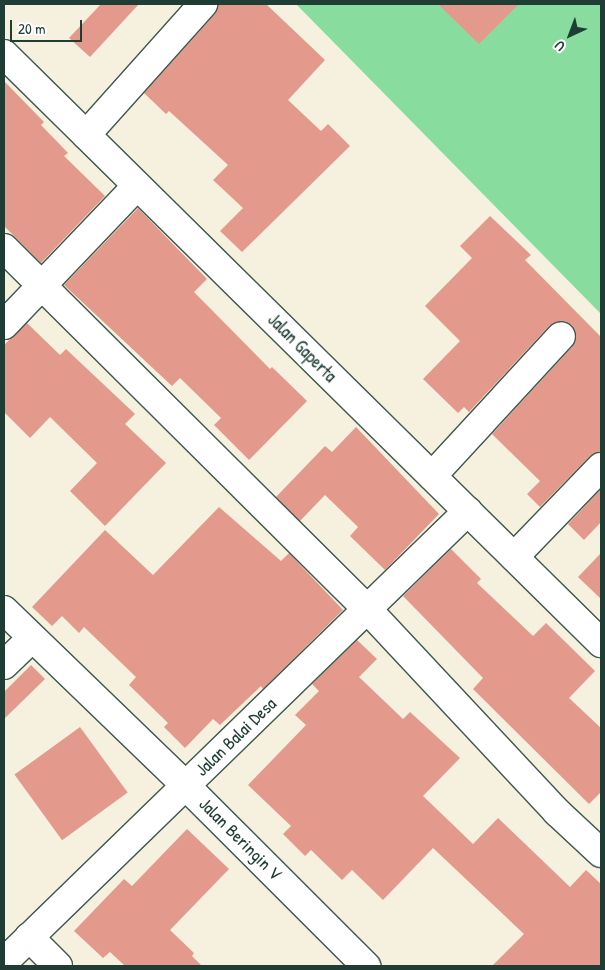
<!DOCTYPE html>
<html>
<head>
<meta charset="utf-8">
<style>
  body { margin:0 }
  #map { position:relative; width:605px; height:970px; overflow:hidden; background:#f6f0df; font-family:"Patrick Hand",sans-serif }
  div>[style] { position:absolute }
  .green>* { inset:0; background:#88dc9d }
  .building>* { inset:0; background:#e39a8d; transform-origin:0 0 }
  .roads { filter:drop-shadow(1px 0 #3f584e) drop-shadow(-1px 0 #3f584e) drop-shadow(0 1px #3f584e) drop-shadow(0 -1px #3f584e) }
  .minor>* { height:28px; margin:-14px; padding:0 14px; transform-origin:14px; border-radius:14px; background:#fff }
  span { translate:-50% -50%; white-space:nowrap; text-align:center; line-height:1.15; -webkit-text-stroke:4.5px #fff; paint-order:stroke }
  .street-label { font-size:18px; color:#1f3d34 }
  .frame { position:absolute; inset:0; border:5px solid #1f3d34; pointer-events:none }
  .north { position:absolute; left:545px; top:10px; width:50px; height:50px; -webkit-text-stroke:4px #fff; paint-order:stroke; rotate:223deg; font-size:14px; font-weight:700; line-height:20px; text-align:center; color:#1f3d34 }
  .north::after { content:''; display:block; margin:auto; width:18px; height:22px; background:#1f3d34; clip-path:polygon(50% 0,100% 100%,50% 72%,0 100%) }
  .scale { position:absolute; left:10px; top:20px; width:72px; height:22px; box-sizing:border-box; border:2px solid #1f3d34; border-top:0; padding-left:6px; font-size:15px; line-height:18px; white-space:nowrap; color:#1f3d34; -webkit-text-stroke:4px #fff; paint-order:stroke }
</style>
</head>
<body>
<div id="map">
  <div class="green">
    <i style="clip-path:polygon(296px 4px,601px 4px,601px 314px)"></i>
  </div>
  <div class="building">
    <i style="clip-path:polygon(101px 4px,139px 4px,90px 57px,69px 38px)"></i>
    <i style="clip-path:polygon(218px 4px,266px 4px,325px 60px,288px 100px,321px 131px,328px 124px,350px 146px,242px 252px,220px 231px,243px 208px,213px 180px,228px 165px,169px 111px,166px 114px,144px 93px,215px 14px)"></i>
    <i style="clip-path:polygon(438px 4px,519px 4px,479px 44px)"></i>
    <i style="clip-path:polygon(4px 81px,44px 122px,41px 125px,68px 153px,64px 156px,105px 196px,41px 263px,4px 226px)"></i>
    <i style="clip-path:polygon(138px 208px,207px 279px,194px 292px,270px 369px,272px 367px,307px 401px,249px 460px,214px 425px,221px 418px,180px 378px,172px 386px,64px 285px)"></i>
    <i style="clip-path:polygon(490px 216px,531px 255px,525px 260px,601px 337px,601px 452px,590px 456px,540px 507px,527px 494px,540px 481px,492px 434px,572px 347px,576px 339px,572px 325px,564px 321px,550px 325px,469px 412px,464px 407px,458px 413px,423px 379px,460px 341px,425px 306px,472px 258px,460px 246px)"></i>
    <i style="clip-path:polygon(27px 323px,60px 355px,66px 349px,135px 414px,125px 424px,166px 463px,105px 526px,70px 491px,97px 463px,50px 417px,30px 438px,4px 412px,4px 345px)"></i>
    <i style="clip-path:polygon(356px 427px,439px 514px,385px 570px,350px 536px,358px 527px,325px 495px,300px 521px,276px 497px,325px 446px,332px 452px)"></i>
    <i style="clip-path:polygon(601px 489px,601px 522px,584px 540px,568px 524px)"></i>
    <i style="clip-path:polygon(219px 507px,281px 561px,289px 553px,343px 610px,263px 689px,261px 686px,220px 725px,213px 719px,185px 748px,164px 727px,168px 723px,129px 685px,136px 677px,84px 627px,79px 633px,62px 616px,52px 626px,32px 607px,105px 530px,153px 575px)"></i>
    <i style="clip-path:polygon(451px 549px,481px 579px,477px 583px,533px 636px,546px 623px,595px 671px,569px 698px,601px 728px,601px 792px,589px 804px,473px 689px,483px 678px,403px 596px)"></i>
    <i style="clip-path:polygon(601px 553px,601px 599px,578px 577px)"></i>
    <i style="clip-path:polygon(357px 640px,377px 659px,359px 677px,403px 719px,410px 712px,460px 758px,423px 796px,473px 844px,498px 818px,570px 887px,586px 870px,601px 884px,601px 966px,492px 966px,524px 934px,433px 848px,383px 900px,352px 870px,342px 880px,311px 850px,305px 856px,283px 834px,291px 826px,248px 785px,306px 725px,295px 715px,319px 691px,312px 684px)"></i>
    <i style="clip-path:polygon(31px 665px,45px 679px,4px 719px,4px 692px)"></i>
    <i style="left:80px;top:727px;width:81px;height:81px;rotate:54deg"></i>
    <i style="clip-path:polygon(187px 829px,229px 869px,170px 930px,194px 953px,192px 956px,202px 966px,125px 966px,110px 952px,103px 958px,74px 931px,124px 879px,132px 886px)"></i>
  </div>
  <div class="roads">
    <div class="minor">
      <i style="left:4px;top:54px;width:839px;rotate:44.61deg"></i>
      <i style="left:86px;top:135px;width:176px;rotate:-48.2deg"></i>
      <i style="left:4px;top:248px;width:513px;rotate:44.84deg"></i>
      <i style="left:368px;top:610px;width:277px;rotate:46.9deg"></i>
      <i style="left:557px;top:812px;width:60px;rotate:43deg"></i>
      <i style="left:4px;top:325px;width:192px;rotate:-46.3deg"></i>
      <i style="left:432px;top:476px;width:190px;rotate:-47.3deg"></i>
      <i style="left:514px;top:557px;width:125px;rotate:-46deg"></i>
      <i style="left:4px;top:610px;width:253px;rotate:44deg"></i>
      <i style="left:186px;top:786px;width:255px;rotate:45deg"></i>
      <i style="left:4px;top:665px;width:39px;rotate:-44deg"></i>
      <i style="left:29px;top:937px;width:41px;rotate:45deg"></i>
      <i style="left:4px;top:962px;width:647px;rotate:-44.19deg"></i>
    </div>
  </div>
  <div class="street-label">
    <span style="left:302px;top:348px;rotate:45deg">Jalan Gaperta</span>
    <span style="left:236px;top:737px;rotate:-44deg">Jalan Balai Desa</span>
    <span style="left:240px;top:839px;rotate:45deg">Jalan Beringin V</span>
  </div>
  <div class="frame"></div>
  <div class="north">U</div>
  <div class="scale">20 m</div>
</div>
</body>
</html>
